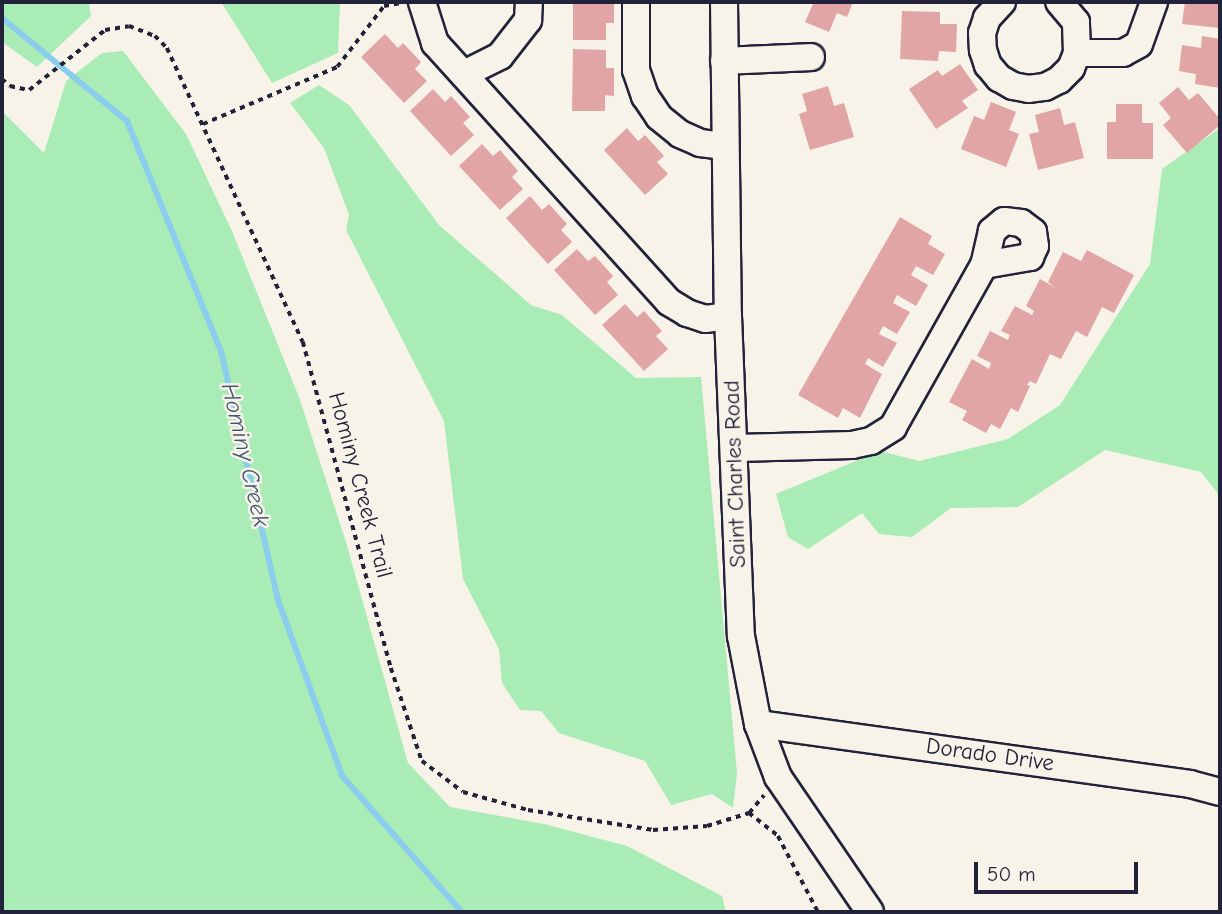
<!DOCTYPE html>
<html>
<head>
<meta charset="utf-8">
<style>
  body { margin:0 }
  #map { position:relative; width:1222px; height:914px; overflow:hidden; background:#f7f3e8; font-family:"Comic Neue",sans-serif }
  div>[style] { position:absolute }
  .green>* { inset:0; background:#aaecb5 }
  .stream>* { height:6px; margin:-3px; padding:0 3px; transform-origin:3px; border-radius:3px; background:#8bcded }
  .building>* { inset:0; background:#e0a5a4 }
  .path>* { height:3.5px; margin-top:-1.75px; transform-origin:0; background:repeating-linear-gradient(90deg,#22223b 0 5px,transparent 0 10px) }
  .roads { filter:drop-shadow(2px 0 #22223b) drop-shadow(-2px 0 #22223b) drop-shadow(0 2px #22223b) drop-shadow(0 -2px #22223b) }
  .minor>* { height:26px; margin:-13px; padding:0 13px; transform-origin:13px; border-radius:13px; background:#f7f3e8 }
  span { translate:-50% -50%; white-space:nowrap; text-align:center; line-height:1.15; -webkit-text-stroke:5px #f7f3e8; paint-order:stroke }
  .street-label { font-size:23px; color:#22223b }
  .water-label { font-size:24px; color:#425570; font-style:italic }
  .frame { position:absolute; inset:0; border:4px solid #22223b; pointer-events:none }
  .scale { position:absolute; left:974px; top:862px; width:164px; height:32px; box-sizing:border-box; border:4px solid #22223b; border-top:0; padding-left:9px; font-size:21px; line-height:24px; white-space:nowrap; color:#22223b; -webkit-text-stroke:5px #f7f3e8; paint-order:stroke }
</style>
</head>
<body>
<div id="map">
  <div class="green">
    <i style="clip-path:polygon(2px 2px,89px 2px,91px 16px,37px 67px,2px 42px)"></i>
    <i style="clip-path:polygon(221px 2px,340px 2px,338px 53px,272px 83px)"></i>
    <i style="clip-path:polygon(123px 51px,186px 134px,232px 231px,299px 397px,346px 542px,408px 763px,450px 807px,544px 824px,627px 846px,722px 896px,726px 912px,2px 912px,2px 111px,44px 153px,66px 81px,102px 53px)"></i>
    <i style="clip-path:polygon(319px 85px,349px 105px,439px 225px,531px 305px,562px 315px,636px 378px,701px 377px,737px 773px,733px 808px,712px 794px,671px 805px,645px 761px,559px 733px,541px 711px,520px 710px,502px 683px,499px 649px,463px 579px,444px 421px,346px 230px,349px 215px,324px 148px,290px 103px)"></i>
    <i style="clip-path:polygon(1220px 128px,1220px 496px,1201px 472px,1105px 450px,1018px 507px,951px 508px,912px 537px,879px 534px,862px 513px,808px 549px,788px 537px,776px 494px,880px 451px,919px 461px,1008px 439px,1060px 405px,1150px 264px,1162px 169px)"></i>
  </div>
  <div class="stream">
    <i style="left:2px;top:18px;width:162px;rotate:39.5deg"></i>
    <i style="left:127px;top:121px;width:248px;rotate:67.8deg"></i>
    <i style="left:221px;top:351px;width:255px;rotate:77.1deg"></i>
    <i style="left:278px;top:600px;width:187px;rotate:70deg"></i>
    <i style="left:342px;top:776px;width:181px;rotate:48.6deg"></i>
  </div>
  <div class="building">
    <i style="clip-path:polygon(573px 2px,614px 2px,614px 23px,606px 23px,606px 40px,573px 40px)"></i>
    <i style="clip-path:polygon(807px 2px,853px 2px,847px 17px,837px 13px,829px 32px,805px 22px,813px 4px)"></i>
    <i style="clip-path:polygon(1185px 2px,1220px 2px,1220px 28px,1182px 24px)"></i>
    <i style="clip-path:polygon(902px 11px,940px 12px,940px 24px,957px 24px,956px 52px,939px 51px,938px 61px,900px 59px)"></i>
    <i style="clip-path:polygon(385px 34px,398px 48px,403px 43px,421px 62px,415px 69px,427px 81px,404px 103px,361px 57px)"></i>
    <i style="clip-path:polygon(1202px 36px,1220px 39px,1220px 88px,1195px 84px,1196px 74px,1179px 71px,1182px 45px,1201px 48px)"></i>
    <i style="clip-path:polygon(573px 49px,606px 50px,606px 68px,614px 68px,614px 96px,605px 95px,605px 111px,572px 111px)"></i>
    <i style="clip-path:polygon(960px 64px,978px 90px,962px 101px,968px 108px,936px 129px,909px 89px,938px 70px,942px 76px)"></i>
    <i style="clip-path:polygon(828px 86px,834px 106px,844px 103px,854px 137px,810px 150px,799px 114px,807px 111px,802px 94px)"></i>
    <i style="clip-path:polygon(1178px 87px,1189px 100px,1198px 93px,1220px 119px,1220px 125px,1187px 153px,1163px 125px,1171px 118px,1159px 103px)"></i>
    <i style="clip-path:polygon(433px 89px,445px 102px,451px 96px,470px 117px,463px 123px,474px 135px,451px 156px,410px 111px)"></i>
    <i style="clip-path:polygon(991px 102px,1016px 112px,1009px 130px,1019px 134px,1006px 167px,961px 149px,974px 116px,984px 120px)"></i>
    <i style="clip-path:polygon(1116px 104px,1142px 104px,1142px 123px,1153px 123px,1153px 159px,1107px 159px,1107px 122px,1116px 122px)"></i>
    <i style="clip-path:polygon(1060px 108px,1064px 125px,1075px 122px,1084px 158px,1038px 170px,1029px 134px,1039px 132px,1035px 115px)"></i>
    <i style="clip-path:polygon(627px 128px,638px 141px,645px 135px,664px 156px,657px 162px,668px 174px,645px 195px,604px 150px)"></i>
    <i style="clip-path:polygon(482px 144px,493px 156px,500px 150px,518px 171px,512px 177px,523px 189px,500px 210px,459px 166px)"></i>
    <i style="clip-path:polygon(530px 196px,542px 210px,549px 204px,567px 224px,561px 230px,572px 242px,548px 264px,506px 218px)"></i>
    <i style="clip-path:polygon(900px 217px,932px 236px,928px 244px,945px 254px,933px 275px,916px 266px,911px 275px,928px 285px,916px 306px,897px 295px,893px 303px,910px 312px,897px 334px,883px 326px,879px 334px,897px 343px,883px 367px,868px 358px,865px 364px,882px 374px,860px 418px,843px 408px,838px 418px,798px 395px)"></i>
    <i style="clip-path:polygon(577px 249px,588px 261px,595px 256px,613px 276px,607px 282px,618px 295px,595px 315px,554px 270px)"></i>
    <i style="clip-path:polygon(1087px 250px,1134px 275px,1114px 313px,1102px 307px,1087px 337px,1076px 331px,1061px 359px,1050px 354px,1036px 384px,1030px 381px,1027px 385px,1030px 386px,1018px 412px,1011px 408px,1000px 429px,991px 424px,986px 433px,962px 420px,967px 411px,949px 402px,972px 359px,989px 369px,991px 363px,977px 356px,990px 331px,1008px 340px,1010px 335px,1001px 331px,1015px 306px,1032px 315px,1034px 311px,1026px 306px,1040px 279px,1056px 288px,1048px 282px,1063px 252px,1081px 261px)"></i>
    <i style="clip-path:polygon(625px 304px,637px 317px,644px 311px,662px 331px,656px 336px,668px 349px,644px 371px,602px 325px)"></i>
  </div>
  <div class="path">
    <i style="left:2px;top:79px;width:11px;rotate:41deg"></i>
    <i style="left:10px;top:86px;width:19px;rotate:12deg"></i>
    <i style="left:29px;top:90px;width:97px;rotate:-38.3deg"></i>
    <i style="left:105px;top:30px;width:24px;rotate:-9deg"></i>
    <i style="left:129px;top:26px;width:28px;rotate:21deg"></i>
    <i style="left:155px;top:36px;width:17px;rotate:45deg"></i>
    <i style="left:167px;top:48px;width:324px;rotate:65.2deg"></i>
    <i style="left:303px;top:342px;width:338px;rotate:74.9deg"></i>
    <i style="left:391px;top:668px;width:98px;rotate:71.6deg"></i>
    <i style="left:422px;top:761px;width:51px;rotate:37.1deg"></i>
    <i style="left:463px;top:792px;width:67px;rotate:15.5deg"></i>
    <i style="left:528px;top:810px;width:127px;rotate:9.1deg"></i>
    <i style="left:653px;top:830px;width:54px;rotate:-4.2deg"></i>
    <i style="left:707px;top:826px;width:44px;rotate:-17.2deg"></i>
    <i style="left:749px;top:813px;width:23px;rotate:-50deg"></i>
    <i style="left:203px;top:124px;width:146px;rotate:-23deg"></i>
    <i style="left:337px;top:67px;width:77px;rotate:-52.4deg"></i>
    <i style="left:384px;top:6px;width:17px;rotate:-10deg"></i>
    <i style="left:749px;top:813px;width:37px;rotate:38deg"></i>
    <i style="left:778px;top:836px;width:86px;rotate:62.2deg"></i>
  </div>
  <div class="roads">
    <div class="minor">
      <i style="left:422px;top:2px;width:43px;rotate:72.4deg"></i>
      <i style="left:435px;top:43px;width:349px;rotate:47.9deg"></i>
      <i style="left:669px;top:302px;width:21px;rotate:31deg"></i>
      <i style="left:687px;top:313px;width:19px;rotate:18deg"></i>
      <i style="left:705px;top:319px;width:23px;rotate:-7deg"></i>
      <i style="left:636px;top:2px;width:68px;rotate:90deg"></i>
      <i style="left:636px;top:70px;width:28px;rotate:71deg"></i>
      <i style="left:645px;top:96px;width:25px;rotate:56deg"></i>
      <i style="left:659px;top:117px;width:27px;rotate:39deg"></i>
      <i style="left:680px;top:134px;width:22px;rotate:24deg"></i>
      <i style="left:700px;top:143px;width:25px;rotate:7deg"></i>
      <i style="left:724px;top:2px;width:314px;rotate:89.3deg"></i>
      <i style="left:728px;top:316px;width:320px;rotate:87.7deg"></i>
      <i style="left:741px;top:636px;width:90px;rotate:79.1deg"></i>
      <i style="left:758px;top:724px;width:57px;rotate:69.3deg"></i>
      <i style="left:778px;top:777px;width:163px;rotate:55.7deg"></i>
      <i style="left:1002px;top:2px;width:22px;rotate:133deg"></i>
      <i style="left:987px;top:18px;width:16px;rotate:108deg"></i>
      <i style="left:982px;top:33px;width:17px;rotate:87deg"></i>
      <i style="left:983px;top:50px;width:16px;rotate:72deg"></i>
      <i style="left:988px;top:65px;width:17px;rotate:50deg"></i>
      <i style="left:999px;top:78px;width:16px;rotate:30deg"></i>
      <i style="left:1013px;top:86px;width:15px;rotate:11deg"></i>
      <i style="left:1028px;top:89px;width:17px;rotate:-7deg"></i>
      <i style="left:1045px;top:87px;width:16px;rotate:-27deg"></i>
      <i style="left:1059px;top:80px;width:17px;rotate:-45deg"></i>
      <i style="left:1071px;top:68px;width:16px;rotate:-68deg"></i>
      <i style="left:1077px;top:53px;width:31px;rotate:-92deg"></i>
      <i style="left:1076px;top:22px;width:26px;rotate:-130deg"></i>
      <i style="left:1077px;top:53px;width:46px"></i>
      <i style="left:1123px;top:53px;width:18px;rotate:-29deg"></i>
      <i style="left:1139px;top:44px;width:45px;rotate:-70.3deg"></i>
      <i style="left:724px;top:61px;width:87px;rotate:-2.6deg"></i>
      <i style="left:464px;top:74px;width:40px;rotate:-26.6deg"></i>
      <i style="left:500px;top:56px;width:46px;rotate:-52.1deg"></i>
      <i style="left:528px;top:20px;width:18px;rotate:-87deg"></i>
      <i style="left:736px;top:448px;width:116px;rotate:-1.5deg"></i>
      <i style="left:852px;top:445px;width:19px;rotate:-12deg"></i>
      <i style="left:871px;top:441px;width:26px;rotate:-32deg"></i>
      <i style="left:893px;top:427px;width:186px;rotate:-60.7deg"></i>
      <i style="left:984px;top:265px;width:47px;rotate:-9.9deg"></i>
      <i style="left:1030px;top:257px;width:12px;rotate:-66deg"></i>
      <i style="left:1035px;top:246px;width:14px;rotate:-98deg"></i>
      <i style="left:1033px;top:232px;width:15px;rotate:-143deg"></i>
      <i style="left:1021px;top:223px;width:17px;rotate:-173deg"></i>
      <i style="left:1004px;top:221px;width:16px;rotate:140deg"></i>
      <i style="left:992px;top:231px;width:35px;rotate:103deg"></i>
      <i style="left:758px;top:724px;width:436px;rotate:7.9deg"></i>
      <i style="left:1190px;top:784px;width:31px;rotate:15deg"></i>
    </div>
  </div>
  <div class="street-label">
    <span style="left:735px;top:474px;rotate:-92deg">Saint Charles Road</span>
    <span style="left:360px;top:485px;rotate:75deg">Hominy Creek Trail</span>
    <span style="left:990px;top:755px;rotate:8deg">Dorado Drive</span>
  </div>
  <div class="water-label">
    <span style="left:245px;top:455px;rotate:77deg">Hominy Creek</span>
  </div>
  <div class="frame"></div>
  <div class="scale">50 m</div>
</div>
</body>
</html>
